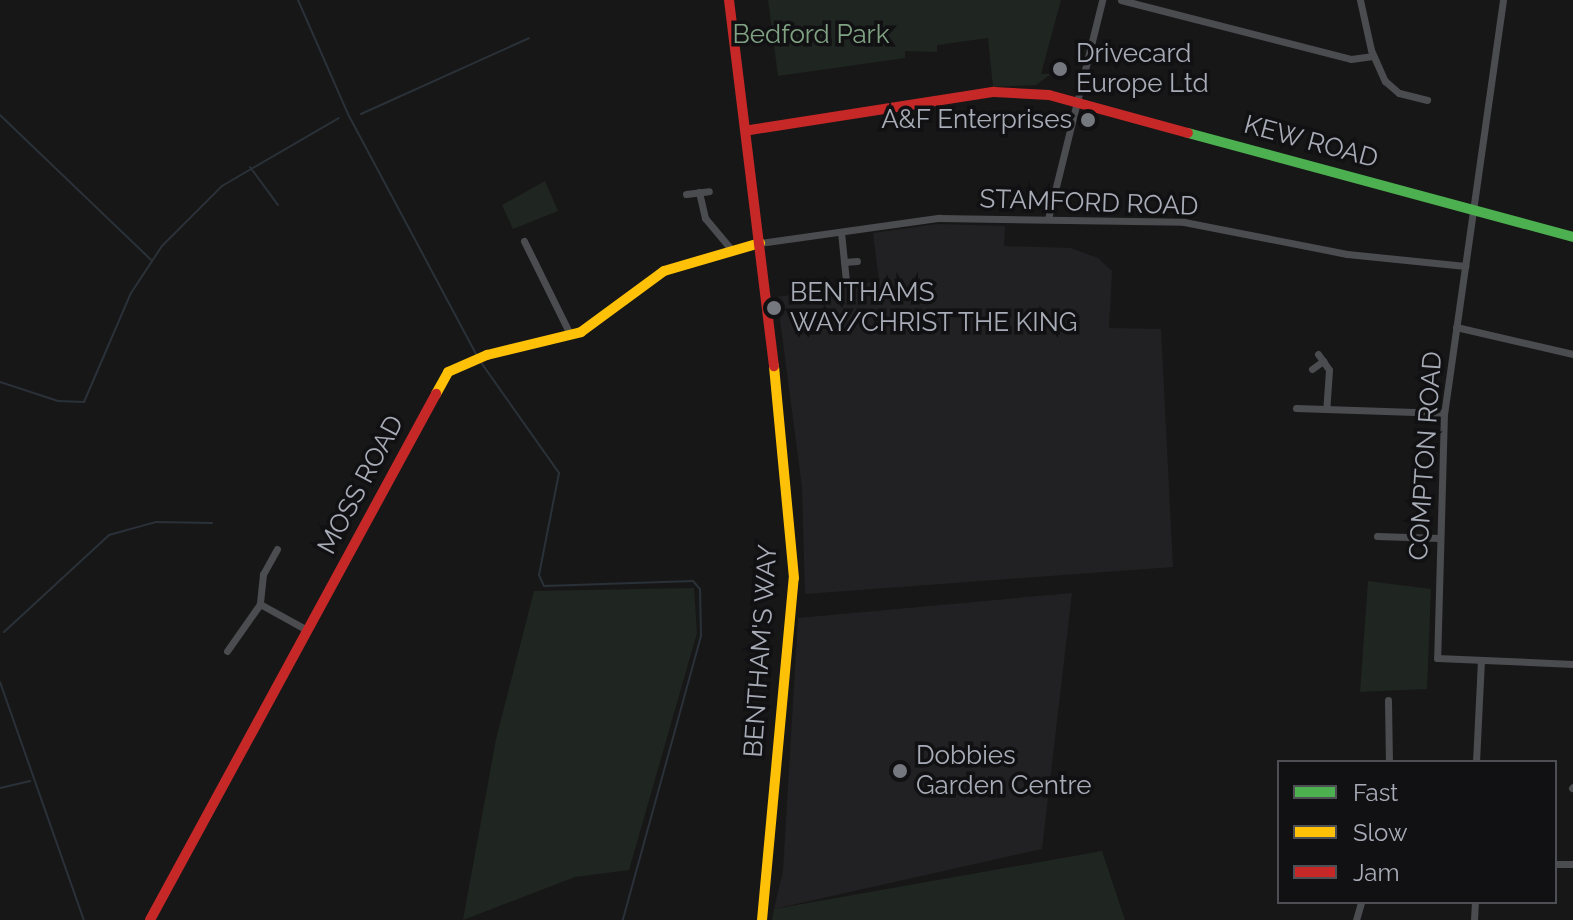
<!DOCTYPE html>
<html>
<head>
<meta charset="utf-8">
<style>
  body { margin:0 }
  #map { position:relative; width:1573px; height:920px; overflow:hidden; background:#171717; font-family:Raleway,sans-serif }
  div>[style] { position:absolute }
  .built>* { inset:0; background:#212123 }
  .green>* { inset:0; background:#1f2520 }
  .stream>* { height:2px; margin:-1px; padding:0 1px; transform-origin:1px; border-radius:1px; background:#2a3138 }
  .street>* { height:7px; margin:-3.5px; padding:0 3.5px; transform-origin:3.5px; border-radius:3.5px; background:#4b4c50 }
  .fast>* { height:10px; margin:-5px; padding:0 5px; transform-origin:5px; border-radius:5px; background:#4caf50 }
  .slow>* { height:10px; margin:-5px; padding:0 5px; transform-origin:5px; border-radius:5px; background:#ffc107 }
  .jam>* { height:10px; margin:-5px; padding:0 5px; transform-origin:5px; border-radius:5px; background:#c62828 }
  .dots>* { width:22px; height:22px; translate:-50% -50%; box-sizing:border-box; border:4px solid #111113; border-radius:50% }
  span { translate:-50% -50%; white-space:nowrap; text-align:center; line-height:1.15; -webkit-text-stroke:7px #111113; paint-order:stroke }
  .park-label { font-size:26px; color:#80a283 }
  .poi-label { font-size:26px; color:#a8acb7 }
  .left { translate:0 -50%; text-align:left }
  .right { translate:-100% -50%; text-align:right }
  .street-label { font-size:26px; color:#a8acb7 }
  .legend { position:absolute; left:1277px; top:760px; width:280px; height:144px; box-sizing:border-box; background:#111113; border:2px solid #4d4f55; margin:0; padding:10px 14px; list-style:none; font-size:24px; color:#a8acb7 }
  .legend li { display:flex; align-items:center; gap:16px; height:40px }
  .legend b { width:40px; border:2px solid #4d4f55 }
</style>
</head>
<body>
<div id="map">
  <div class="built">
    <i style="clip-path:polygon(937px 224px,1005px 226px,1004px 246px,1070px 248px,1098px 258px,1112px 271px,1109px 328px,1161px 329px,1173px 567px,805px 594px,802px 487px,777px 297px,879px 281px,873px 233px)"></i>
    <i style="clip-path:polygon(1072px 593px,1042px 849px,774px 909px,783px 871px,798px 618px)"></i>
  </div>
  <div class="green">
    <i style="clip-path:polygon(768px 0,1061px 0,1041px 74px,1051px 74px,1036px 85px,993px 87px,988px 38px,937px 45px,937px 52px,905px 51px,905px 58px,778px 76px)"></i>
    <i style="clip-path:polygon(545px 181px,558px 211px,513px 229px,502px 205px)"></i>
    <i style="clip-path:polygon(1368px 581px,1431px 589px,1427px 689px,1360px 692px)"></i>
    <i style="clip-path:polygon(694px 588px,697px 633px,629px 870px,575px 877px,463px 920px,496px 739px,534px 591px)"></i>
    <i style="clip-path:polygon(1102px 851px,1125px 920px,772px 920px,774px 909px)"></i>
  </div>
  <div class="stream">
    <i style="left:298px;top:0;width:127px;rotate:66.3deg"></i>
    <i style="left:349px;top:116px;width:272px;rotate:61.9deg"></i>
    <i style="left:361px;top:114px;width:184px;rotate:-24.3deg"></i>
    <i style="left:0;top:115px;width:209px;rotate:43.8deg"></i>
    <i style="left:250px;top:167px;width:47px;rotate:53.6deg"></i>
    <i style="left:480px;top:361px;width:137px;rotate:54.8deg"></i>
    <i style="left:559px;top:473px;width:104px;rotate:101.1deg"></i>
    <i style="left:539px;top:575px;width:12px;rotate:66deg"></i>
    <i style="left:544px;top:586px;width:149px;rotate:-1.9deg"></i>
    <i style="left:693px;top:581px;width:11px;rotate:49deg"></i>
    <i style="left:700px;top:589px;width:47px;rotate:88.8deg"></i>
    <i style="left:701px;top:636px;width:295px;rotate:105.4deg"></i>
    <i style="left:0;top:382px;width:61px;rotate:18.1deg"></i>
    <i style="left:58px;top:401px;width:26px;rotate:2deg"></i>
    <i style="left:84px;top:402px;width:119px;rotate:-66.7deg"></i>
    <i style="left:131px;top:293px;width:56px;rotate:-56.6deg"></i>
    <i style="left:162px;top:246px;width:85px;rotate:-45deg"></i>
    <i style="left:222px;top:186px;width:135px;rotate:-30.2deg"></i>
    <i style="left:4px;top:632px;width:143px;rotate:-42.7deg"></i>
    <i style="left:109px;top:535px;width:49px;rotate:-15.5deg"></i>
    <i style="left:156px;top:522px;width:56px;rotate:1deg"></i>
    <i style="left:0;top:682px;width:252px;rotate:70.6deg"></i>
    <i style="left:0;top:788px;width:31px;rotate:-13deg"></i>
  </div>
  <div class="street">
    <i style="left:1121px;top:0;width:237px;rotate:14.4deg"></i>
    <i style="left:1351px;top:59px;width:22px;rotate:-8deg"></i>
    <i style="left:1360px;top:0;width:51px;rotate:77.6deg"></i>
    <i style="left:1371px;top:50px;width:34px;rotate:66deg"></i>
    <i style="left:1385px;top:81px;width:18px;rotate:41deg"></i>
    <i style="left:1399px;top:93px;width:29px;rotate:14deg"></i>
    <i style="left:1503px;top:0;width:417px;rotate:98.1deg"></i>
    <i style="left:1444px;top:413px;width:245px;rotate:91.6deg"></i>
    <i style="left:1437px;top:658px;width:136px;rotate:2.5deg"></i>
    <i style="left:699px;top:192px;width:27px;rotate:77deg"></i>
    <i style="left:705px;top:218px;width:40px;rotate:50deg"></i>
    <i style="left:686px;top:194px;width:23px;rotate:-7deg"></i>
    <i style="left:1048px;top:219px;width:226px;rotate:-76.1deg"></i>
    <i style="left:841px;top:232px;width:49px;rotate:84.2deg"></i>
    <i style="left:524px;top:241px;width:104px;rotate:63.7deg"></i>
    <i style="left:760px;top:243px;width:181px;rotate:-8deg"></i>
    <i style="left:939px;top:218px;width:245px;rotate:0.9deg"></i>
    <i style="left:1184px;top:222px;width:166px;rotate:11.1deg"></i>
    <i style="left:1347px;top:254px;width:119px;rotate:5.8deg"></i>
    <i style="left:844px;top:262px;width:13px;rotate:-4deg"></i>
    <i style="left:1456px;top:327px;width:120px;rotate:13deg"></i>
    <i style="left:1318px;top:354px;width:19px;rotate:55deg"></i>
    <i style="left:1329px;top:370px;width:39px;rotate:94deg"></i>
    <i style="left:1312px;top:369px;width:14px;rotate:-36deg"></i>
    <i style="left:1296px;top:408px;width:148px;rotate:1.9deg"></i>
    <i style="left:1377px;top:536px;width:62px;rotate:1.8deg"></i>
    <i style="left:277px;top:549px;width:29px;rotate:119deg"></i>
    <i style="left:263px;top:574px;width:30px;rotate:96deg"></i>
    <i style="left:260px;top:604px;width:54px;rotate:29deg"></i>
    <i style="left:227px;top:651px;width:57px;rotate:-54.9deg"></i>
    <i style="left:1388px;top:700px;width:62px;rotate:89.1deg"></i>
    <i style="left:1476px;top:762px;width:101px;rotate:-87.2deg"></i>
    <i style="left:1572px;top:788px;width:1px;rotate:-45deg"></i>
    <i style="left:1555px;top:864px;width:18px"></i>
    <i style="left:1356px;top:920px;width:19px;rotate:-74deg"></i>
    <i style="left:1474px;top:920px;width:18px;rotate:-87deg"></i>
  </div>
  <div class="fast">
    <i style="left:1188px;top:133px;width:399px;rotate:15.1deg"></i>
  </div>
  <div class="slow">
    <i style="left:436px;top:394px;width:25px;rotate:-61deg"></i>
    <i style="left:448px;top:372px;width:43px;rotate:-23.6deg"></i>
    <i style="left:487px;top:355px;width:97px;rotate:-13.7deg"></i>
    <i style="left:581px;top:332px;width:103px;rotate:-36.3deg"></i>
    <i style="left:664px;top:271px;width:100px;rotate:-16.3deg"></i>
    <i style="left:762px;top:920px;width:343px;rotate:-84.7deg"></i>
    <i style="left:794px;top:578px;width:213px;rotate:-95.4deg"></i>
  </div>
  <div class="jam">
    <i style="left:729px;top:0;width:369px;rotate:83deg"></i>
    <i style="left:750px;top:130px;width:247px;rotate:-8.9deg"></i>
    <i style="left:994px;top:92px;width:55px;rotate:3.1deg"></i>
    <i style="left:1049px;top:95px;width:144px;rotate:15.3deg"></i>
    <i style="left:150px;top:920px;width:599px;rotate:-61.47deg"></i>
  </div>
  <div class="dots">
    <i style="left:1060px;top:69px;background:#75787f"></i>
    <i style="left:1088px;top:120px;background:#75787f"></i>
    <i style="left:774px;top:308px;background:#75787f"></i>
    <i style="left:900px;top:771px;background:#75787f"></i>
  </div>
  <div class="park-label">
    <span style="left:811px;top:35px">Bedford Park</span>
  </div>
  <div class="poi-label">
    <span class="left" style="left:1076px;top:69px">Drivecard<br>Europe Ltd</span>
    <span class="right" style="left:1072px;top:120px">A&amp;F Enterprises</span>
    <span class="left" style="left:790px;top:308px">BENTHAMS<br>WAY/CHRIST THE KING</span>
    <span class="left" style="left:916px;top:771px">Dobbies<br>Garden Centre</span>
  </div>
  <div class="street-label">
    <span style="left:1311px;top:142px;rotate:15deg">KEW ROAD</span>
    <span style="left:1089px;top:203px;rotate:2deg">STAMFORD ROAD</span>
    <span style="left:1426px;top:456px;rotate:-86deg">COMPTON ROAD</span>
    <span style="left:361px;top:485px;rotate:-62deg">MOSS ROAD</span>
    <span style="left:761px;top:651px;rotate:-86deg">BENTHAM'S WAY</span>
  </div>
  <ul class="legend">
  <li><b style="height:10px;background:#4caf50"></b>Fast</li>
  <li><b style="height:10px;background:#ffc107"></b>Slow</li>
  <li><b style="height:10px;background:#c62828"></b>Jam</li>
  </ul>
</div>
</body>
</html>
